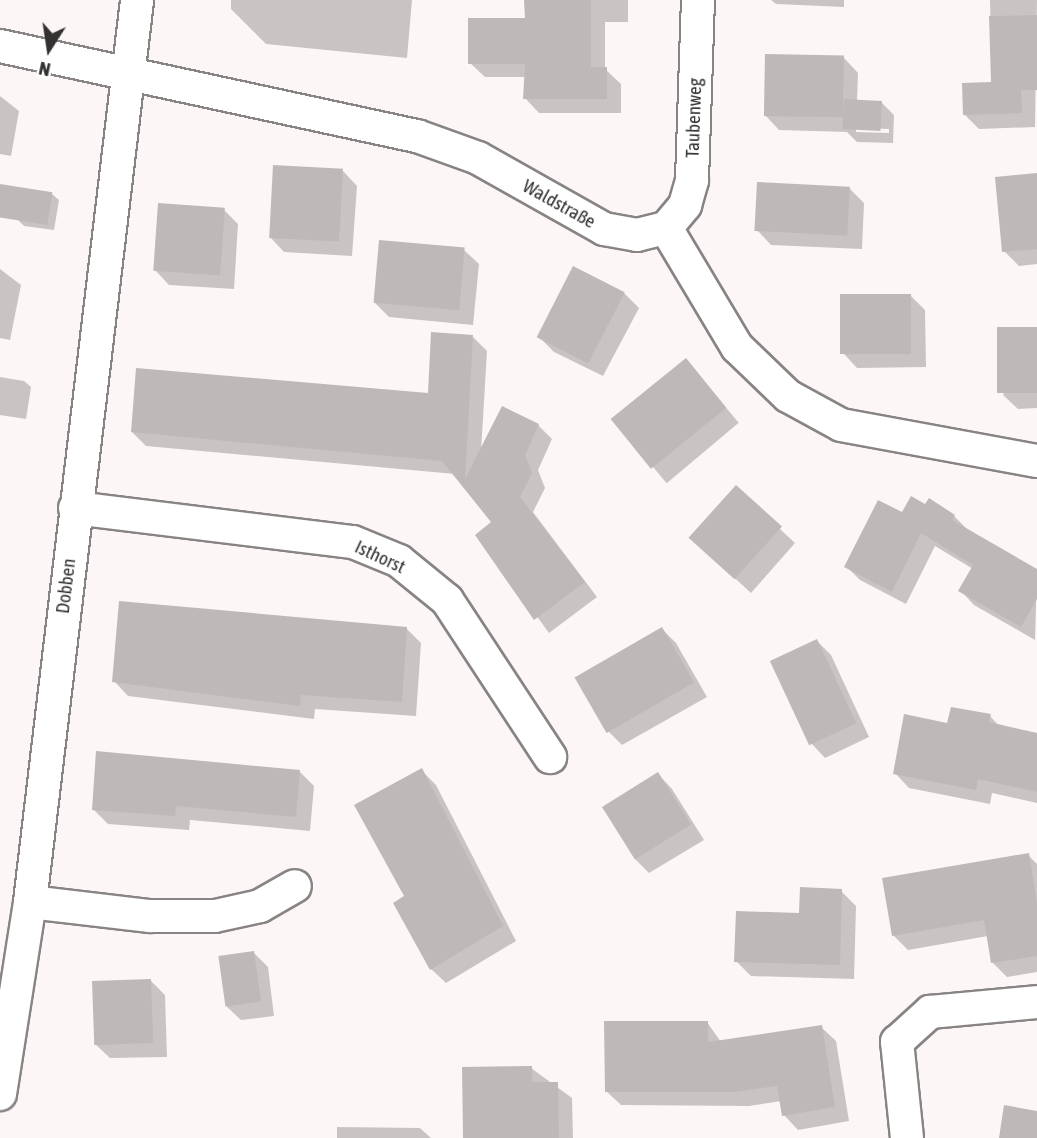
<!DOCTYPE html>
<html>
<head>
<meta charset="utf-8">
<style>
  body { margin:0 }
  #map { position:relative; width:1037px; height:1138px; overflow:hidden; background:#fcf6f6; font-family:"Asap Condensed",sans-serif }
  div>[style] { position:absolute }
  .shadow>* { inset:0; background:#0003; transform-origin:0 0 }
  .building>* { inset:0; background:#beb9b8; transform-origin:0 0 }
  .roads { filter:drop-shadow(2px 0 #898484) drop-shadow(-2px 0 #898484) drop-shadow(0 2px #898484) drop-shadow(0 -2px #898484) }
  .minor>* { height:32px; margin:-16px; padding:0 16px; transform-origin:16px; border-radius:16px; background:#fff }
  span { translate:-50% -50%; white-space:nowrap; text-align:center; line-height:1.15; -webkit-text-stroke:5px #fff; paint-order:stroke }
  .street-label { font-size:19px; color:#343131 }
  .north { position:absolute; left:14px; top:14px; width:70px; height:70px; -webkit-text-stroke:5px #fff; paint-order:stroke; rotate:192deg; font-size:19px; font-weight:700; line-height:28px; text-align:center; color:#343131 }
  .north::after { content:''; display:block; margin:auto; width:24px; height:32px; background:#343131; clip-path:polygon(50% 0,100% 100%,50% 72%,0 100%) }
</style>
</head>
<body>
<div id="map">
  <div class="shadow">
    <i style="clip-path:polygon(231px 0,412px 0,407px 58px,266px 44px,231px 9px)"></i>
    <i style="clip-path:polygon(526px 0,628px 0,628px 22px,605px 22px,605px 69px,621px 84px,621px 113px,539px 113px,525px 98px,526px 77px,485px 77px,470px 63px,527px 20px)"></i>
    <i style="clip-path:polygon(771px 0,844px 0,844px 7px,776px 4px)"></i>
    <i style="clip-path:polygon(990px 0,1037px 0,1035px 127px,979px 129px,964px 114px,992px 84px)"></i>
    <i style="clip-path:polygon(evenodd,844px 58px,858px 73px,857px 102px,881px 102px,894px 115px,893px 143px,857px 142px,847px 132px,779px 130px,765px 115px,844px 58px,856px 128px,889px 129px,889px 133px,856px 132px,856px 128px)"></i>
    <i style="clip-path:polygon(0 96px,19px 111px,11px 156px,0 154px)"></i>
    <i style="clip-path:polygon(343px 171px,357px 186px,352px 256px,284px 252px,270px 237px)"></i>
    <i style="clip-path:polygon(1037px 175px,1037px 264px,1019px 266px,1004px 251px)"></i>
    <i style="clip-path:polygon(849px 188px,864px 203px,862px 249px,771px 245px,757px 230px)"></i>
    <i style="clip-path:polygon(52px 194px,59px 200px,54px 230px,24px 226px,17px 219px)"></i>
    <i style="clip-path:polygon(224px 210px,238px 224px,234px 289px,169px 285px,155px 270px)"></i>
    <i style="clip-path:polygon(464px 250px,479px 264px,473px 325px,389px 317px,375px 303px)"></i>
    <i style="clip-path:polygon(0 269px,21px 285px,10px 340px,0 338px)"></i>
    <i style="clip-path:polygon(624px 293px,639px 308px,603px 376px,554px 352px,539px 337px)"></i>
    <i style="clip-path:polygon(911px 296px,925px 310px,926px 367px,857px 368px,843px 353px)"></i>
    <i style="clip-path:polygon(1037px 329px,1037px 408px,1018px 409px,1003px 395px)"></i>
    <i style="clip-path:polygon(473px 337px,487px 351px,481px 452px,538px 425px,552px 439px,538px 470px,545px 488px,533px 512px,597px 597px,549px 633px,478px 535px,494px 523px,455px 474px,146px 446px,132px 432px,430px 395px)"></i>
    <i style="left:686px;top:360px;width:82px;height:94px;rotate:50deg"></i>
    <i style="clip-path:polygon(0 377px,24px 381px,31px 387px,26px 419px,0 415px)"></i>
    <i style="clip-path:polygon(736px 488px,795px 543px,751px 593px,706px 552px)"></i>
    <i style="clip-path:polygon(903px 514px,954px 516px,968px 530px,1037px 571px,1035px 640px,974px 605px,961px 591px,973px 569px,935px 546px,906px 604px,860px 580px,846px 566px)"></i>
    <i style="clip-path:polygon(406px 628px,421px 643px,416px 716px,315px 709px,314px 719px,128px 696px,114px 681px)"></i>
    <i style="clip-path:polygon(662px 629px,676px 643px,707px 697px,622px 745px,608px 731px)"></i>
    <i style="clip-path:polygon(817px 641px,831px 655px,869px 737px,825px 758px,811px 743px)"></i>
    <i style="clip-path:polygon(990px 716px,1000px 727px,1037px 735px,1037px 803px,992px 793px,990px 804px,909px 788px,895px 773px,949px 725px)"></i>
    <i style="clip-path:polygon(421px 770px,436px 785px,516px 941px,446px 983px,431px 969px)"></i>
    <i style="clip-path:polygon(300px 772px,314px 786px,310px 831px,190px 820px,189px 830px,108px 824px,93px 809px)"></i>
    <i style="clip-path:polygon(658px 774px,672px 789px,704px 840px,649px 873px,635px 859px)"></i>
    <i style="clip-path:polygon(1028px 855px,1037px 864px,1037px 972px,1007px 977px,993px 963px,988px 936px,908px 950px,893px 935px)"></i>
    <i style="clip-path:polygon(841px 891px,856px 906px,854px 979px,751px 976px,736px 961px)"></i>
    <i style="clip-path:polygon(253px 952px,268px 967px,274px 1016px,241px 1020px,226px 1006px)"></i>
    <i style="clip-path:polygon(151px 981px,165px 995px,167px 1057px,110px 1058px,95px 1044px)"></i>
    <i style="clip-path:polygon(707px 1022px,721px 1042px,821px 1027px,836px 1041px,849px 1121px,798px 1130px,784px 1115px,781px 1101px,749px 1106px,621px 1105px,606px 1091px)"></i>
    <i style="clip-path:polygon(531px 1068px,572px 1098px,573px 1138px,465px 1138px)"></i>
    <i style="clip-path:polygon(337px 1127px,420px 1128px,431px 1138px,337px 1138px)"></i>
  </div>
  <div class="building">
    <i style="clip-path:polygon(524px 0,591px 0,591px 67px,607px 67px,607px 99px,523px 99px,525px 64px,468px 64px,468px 18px,525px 18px)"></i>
    <i style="clip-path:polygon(1037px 15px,1037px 90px,1021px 90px,1022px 113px,963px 115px,962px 83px,991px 82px,989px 16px)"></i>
    <i style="left:765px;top:54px;width:79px;height:62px;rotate:1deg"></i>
    <i style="left:844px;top:99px;width:38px;height:30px;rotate:3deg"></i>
    <i style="left:273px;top:165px;width:70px;height:73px;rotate:3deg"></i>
    <i style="clip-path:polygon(1037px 173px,1037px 249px,1002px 252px,995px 177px)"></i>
    <i style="left:757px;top:182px;width:93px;height:49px;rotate:3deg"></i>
    <i style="left:0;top:184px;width:53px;height:33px;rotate:9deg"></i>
    <i style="left:158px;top:203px;width:67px;height:68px;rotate:4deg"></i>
    <i style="left:379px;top:240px;width:86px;height:63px;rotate:5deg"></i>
    <i style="left:573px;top:266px;width:58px;height:80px;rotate:27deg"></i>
    <i style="left:840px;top:294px;width:71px;height:60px"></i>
    <i style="left:1037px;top:327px;width:66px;height:40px;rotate:90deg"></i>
    <i style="clip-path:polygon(431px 332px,473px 335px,465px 479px,502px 406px,539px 424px,525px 455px,532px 473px,520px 497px,585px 582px,534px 620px,475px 535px,491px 522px,442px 461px,131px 432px,136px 368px,428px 393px)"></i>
    <i style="left:686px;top:358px;width:64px;height:97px;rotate:51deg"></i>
    <i style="left:736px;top:485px;width:62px;height:71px;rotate:42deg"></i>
    <i style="clip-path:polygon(911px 496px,925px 504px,929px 498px,955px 515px,952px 520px,1037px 569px,1037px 599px,1021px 627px,958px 591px,973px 565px,921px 533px,892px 592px,844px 567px,878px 500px,902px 512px)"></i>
    <i style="clip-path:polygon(119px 601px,407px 627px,402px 702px,301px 695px,300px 706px,112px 682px)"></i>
    <i style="left:662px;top:627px;width:64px;height:101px;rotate:60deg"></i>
    <i style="left:817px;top:639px;width:93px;height:52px;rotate:65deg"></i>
    <i style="clip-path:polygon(951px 707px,991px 714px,989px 722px,1037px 733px,1037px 792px,978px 779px,976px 790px,893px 774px,904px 714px,947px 723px)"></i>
    <i style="clip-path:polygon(96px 751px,300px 770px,296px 817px,176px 806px,175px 816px,92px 810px)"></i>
    <i style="clip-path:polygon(422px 768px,503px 926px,430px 970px,393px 903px,404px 896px,354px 805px)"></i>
    <i style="left:658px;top:772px;width:62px;height:66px;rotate:58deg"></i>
    <i style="clip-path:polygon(1029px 853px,1037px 903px,1037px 956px,991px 963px,984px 920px,892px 936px,882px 878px)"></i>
    <i style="clip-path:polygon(800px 887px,842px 889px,840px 965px,734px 962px,736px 911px,799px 913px)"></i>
    <i style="left:254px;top:951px;width:51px;height:36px;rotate:82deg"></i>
    <i style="left:151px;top:979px;width:64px;height:59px;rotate:88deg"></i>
    <i style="clip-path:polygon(604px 1021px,708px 1021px,708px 1042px,822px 1025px,835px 1107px,782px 1116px,777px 1086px,734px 1092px,605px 1092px)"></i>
    <i style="clip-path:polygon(532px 1066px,532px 1082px,558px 1082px,559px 1138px,463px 1138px,462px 1067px)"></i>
    <i style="clip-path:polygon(1004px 1105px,1037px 1111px,1037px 1138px,999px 1138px)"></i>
  </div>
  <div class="roads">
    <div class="minor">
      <i style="left:0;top:46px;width:427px;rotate:12.2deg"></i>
      <i style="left:417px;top:136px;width:65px;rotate:19.8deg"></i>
      <i style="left:478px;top:158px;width:145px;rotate:29.4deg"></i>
      <i style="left:604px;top:229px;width:34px;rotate:10deg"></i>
      <i style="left:637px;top:235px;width:30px;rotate:-14deg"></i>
      <i style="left:666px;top:228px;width:139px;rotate:59.2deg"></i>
      <i style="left:737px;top:347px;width:71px;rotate:43.9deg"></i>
      <i style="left:788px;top:396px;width:60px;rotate:28.7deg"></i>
      <i style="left:841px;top:425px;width:199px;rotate:10.4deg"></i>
      <i style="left:666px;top:228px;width:30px;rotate:-50deg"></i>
      <i style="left:685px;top:205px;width:26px;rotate:-74deg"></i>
      <i style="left:692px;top:180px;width:180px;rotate:-88.1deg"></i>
      <i style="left:75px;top:508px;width:280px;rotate:7deg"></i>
      <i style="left:353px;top:542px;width:50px;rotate:22.4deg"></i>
      <i style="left:399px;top:561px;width:62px;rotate:39.1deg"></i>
      <i style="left:447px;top:600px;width:188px;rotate:56.7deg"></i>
      <i style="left:30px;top:902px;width:121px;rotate:6.7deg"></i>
      <i style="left:150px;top:916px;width:65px"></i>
      <i style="left:215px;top:916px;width:46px;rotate:-12.5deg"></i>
      <i style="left:260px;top:906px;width:40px;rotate:-29.7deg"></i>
      <i style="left:0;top:1094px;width:194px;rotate:-81.1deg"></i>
      <i style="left:30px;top:902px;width:908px;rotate:-83.23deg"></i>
      <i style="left:907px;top:1138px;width:97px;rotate:-95.9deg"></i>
      <i style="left:897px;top:1042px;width:45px;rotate:-42.3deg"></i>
      <i style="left:930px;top:1012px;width:107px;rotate:-5.3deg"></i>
    </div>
  </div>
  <div class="street-label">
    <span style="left:694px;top:118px;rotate:-88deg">Taubenweg</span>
    <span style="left:559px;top:204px;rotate:29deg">Waldstraße</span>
    <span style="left:380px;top:557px;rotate:25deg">Isthorst</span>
    <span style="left:66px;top:586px;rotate:-83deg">Dobben</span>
  </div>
  <div class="north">N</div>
</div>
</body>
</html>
